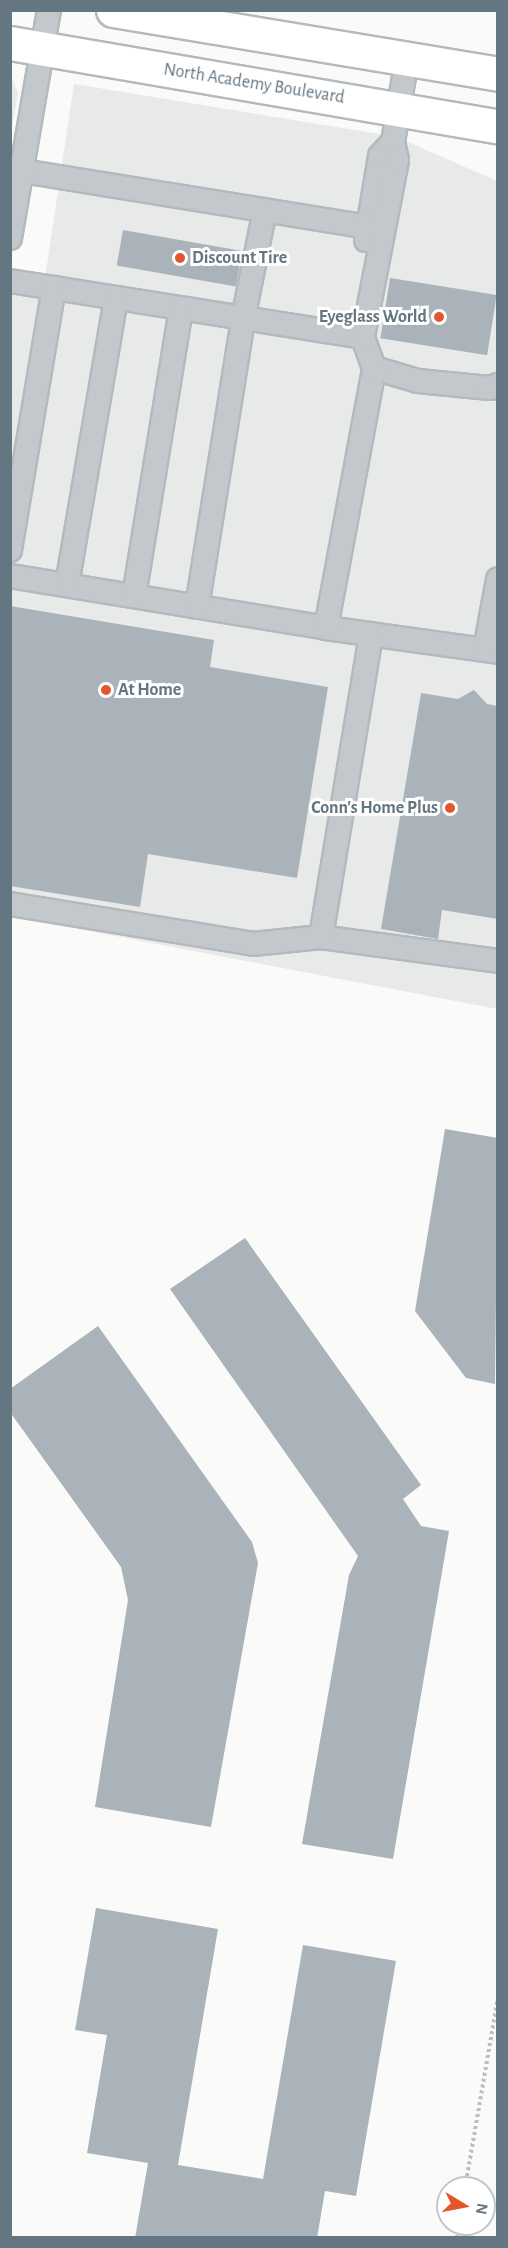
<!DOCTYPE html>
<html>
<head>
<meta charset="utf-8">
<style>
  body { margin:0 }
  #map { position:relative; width:508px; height:2248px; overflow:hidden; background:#fafaf8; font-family:"Alegreya Sans",sans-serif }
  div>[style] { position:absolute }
  .built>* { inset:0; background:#e8e9e9 }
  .building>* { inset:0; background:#aab3b9; transform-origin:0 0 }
  .path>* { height:4px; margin-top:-2px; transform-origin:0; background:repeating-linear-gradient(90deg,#bbbfc2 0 3px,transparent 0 6px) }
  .roads { filter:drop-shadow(2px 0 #b4b9bd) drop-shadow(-2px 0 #b4b9bd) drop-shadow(0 2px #b4b9bd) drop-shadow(0 -2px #b4b9bd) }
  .minor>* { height:22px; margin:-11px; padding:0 11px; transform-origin:11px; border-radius:11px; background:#c3c8cc }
  .highway>* { height:33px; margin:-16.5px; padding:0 16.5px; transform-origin:16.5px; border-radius:16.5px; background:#fff }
  .dots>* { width:16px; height:16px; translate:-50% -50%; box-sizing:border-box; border:3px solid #fff; border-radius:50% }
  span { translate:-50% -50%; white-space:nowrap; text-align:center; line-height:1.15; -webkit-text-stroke:6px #fff; paint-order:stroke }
  .street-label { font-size:18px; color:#657683 }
  .poi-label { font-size:18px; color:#657683; font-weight:700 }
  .left { translate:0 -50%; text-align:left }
  .right { translate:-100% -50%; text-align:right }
  .frame { position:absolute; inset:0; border:12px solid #657683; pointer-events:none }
  .north { position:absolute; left:436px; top:2176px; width:60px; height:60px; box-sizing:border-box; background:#fff; border:2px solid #c1c8cd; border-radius:50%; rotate:100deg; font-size:16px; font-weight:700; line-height:24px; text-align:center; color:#657683 }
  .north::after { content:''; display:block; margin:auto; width:21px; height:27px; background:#e4572e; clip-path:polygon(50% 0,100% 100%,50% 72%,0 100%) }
</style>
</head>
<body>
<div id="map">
  <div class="built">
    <i style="clip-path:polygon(11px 76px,18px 93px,11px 132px)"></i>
    <i style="clip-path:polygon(74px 84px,397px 137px,497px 181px,497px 1009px,11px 916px,10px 293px,42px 298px)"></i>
  </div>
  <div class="building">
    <i style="left:123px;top:230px;width:121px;height:36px;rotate:10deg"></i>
    <i style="left:390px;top:278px;width:108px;height:61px;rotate:9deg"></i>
    <i style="clip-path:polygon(10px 606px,214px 640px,210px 667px,328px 687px,297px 878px,148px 854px,140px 907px,10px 886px)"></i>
    <i style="clip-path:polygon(474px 690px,487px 704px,498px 706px,498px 919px,442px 910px,438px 939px,381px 929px,421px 693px,458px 699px)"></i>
    <i style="clip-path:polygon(445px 1129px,498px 1138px,495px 1384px,466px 1378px,415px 1311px)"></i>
    <i style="clip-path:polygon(245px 1238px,421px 1485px,403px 1499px,421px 1526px,449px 1531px,393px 1859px,302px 1844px,349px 1575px,358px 1556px,170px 1289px)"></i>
    <i style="clip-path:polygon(98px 1326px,252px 1542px,258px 1563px,211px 1827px,95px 1807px,128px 1600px,121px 1567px,10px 1412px,10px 1389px)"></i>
    <i style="clip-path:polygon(96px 1908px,218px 1929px,178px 2165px,263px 2179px,303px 1945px,396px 1961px,356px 2196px,325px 2191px,317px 2238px,135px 2238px,148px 2163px,87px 2153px,107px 2035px,75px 2030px)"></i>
  </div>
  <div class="path">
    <i style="left:465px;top:2188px;width:195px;rotate:-80.2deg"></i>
    <i style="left:457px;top:2238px;width:14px;rotate:-82deg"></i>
  </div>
  <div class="roads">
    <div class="minor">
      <i style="left:10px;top:169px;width:364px;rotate:9.2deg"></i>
      <i style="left:10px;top:238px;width:231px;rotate:-80.3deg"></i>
      <i style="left:366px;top:240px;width:85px;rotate:-80.5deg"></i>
      <i style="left:380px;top:156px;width:19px;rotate:-47deg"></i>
      <i style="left:10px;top:281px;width:357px;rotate:9deg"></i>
      <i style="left:374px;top:368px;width:46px;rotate:16.5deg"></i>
      <i style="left:418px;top:381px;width:72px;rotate:5.6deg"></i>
      <i style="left:490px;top:388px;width:9px;rotate:-21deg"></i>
      <i style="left:10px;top:550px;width:266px;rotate:-80.5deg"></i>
      <i style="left:10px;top:576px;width:320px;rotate:9.3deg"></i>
      <i style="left:326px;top:628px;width:174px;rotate:7.9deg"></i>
      <i style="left:67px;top:585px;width:291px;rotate:-80.3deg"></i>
      <i style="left:134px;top:596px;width:291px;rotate:-80.7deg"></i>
      <i style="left:197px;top:607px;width:292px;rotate:-80.9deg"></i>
      <i style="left:243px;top:319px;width:111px;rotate:-78.6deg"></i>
      <i style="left:326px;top:628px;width:264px;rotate:-79.5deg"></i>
      <i style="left:374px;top:368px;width:33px;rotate:-110deg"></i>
      <i style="left:363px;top:337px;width:180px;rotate:-79.1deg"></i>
      <i style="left:397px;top:160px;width:18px;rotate:-103deg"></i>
      <i style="left:393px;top:142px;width:84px;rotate:-80.4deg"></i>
      <i style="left:485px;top:650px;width:72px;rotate:-79.6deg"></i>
      <i style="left:10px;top:904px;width:246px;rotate:9.3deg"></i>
      <i style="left:253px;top:944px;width:68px;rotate:-5.9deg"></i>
      <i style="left:321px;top:937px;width:179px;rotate:7.7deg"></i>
      <i style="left:321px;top:937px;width:307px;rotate:-80.6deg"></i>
    </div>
    <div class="highway">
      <i style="left:113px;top:10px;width:390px;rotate:9.4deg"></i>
      <i style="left:10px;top:43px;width:495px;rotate:9.7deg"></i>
    </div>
  </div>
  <div class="dots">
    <i style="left:180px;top:258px;background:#e4572e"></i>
    <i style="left:439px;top:317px;background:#e4572e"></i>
    <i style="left:106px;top:690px;background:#e4572e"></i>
    <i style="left:450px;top:808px;background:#e4572e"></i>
  </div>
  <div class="street-label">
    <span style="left:254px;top:84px;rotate:9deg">North Academy Boulevard</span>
  </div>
  <div class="poi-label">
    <span class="left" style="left:192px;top:258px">Discount Tire</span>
    <span class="right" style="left:427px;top:317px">Eyeglass World</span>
    <span class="left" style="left:118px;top:690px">At Home</span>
    <span class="right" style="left:438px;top:808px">Conn's Home Plus</span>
  </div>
  <div class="frame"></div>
  <div class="north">N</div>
</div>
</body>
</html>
